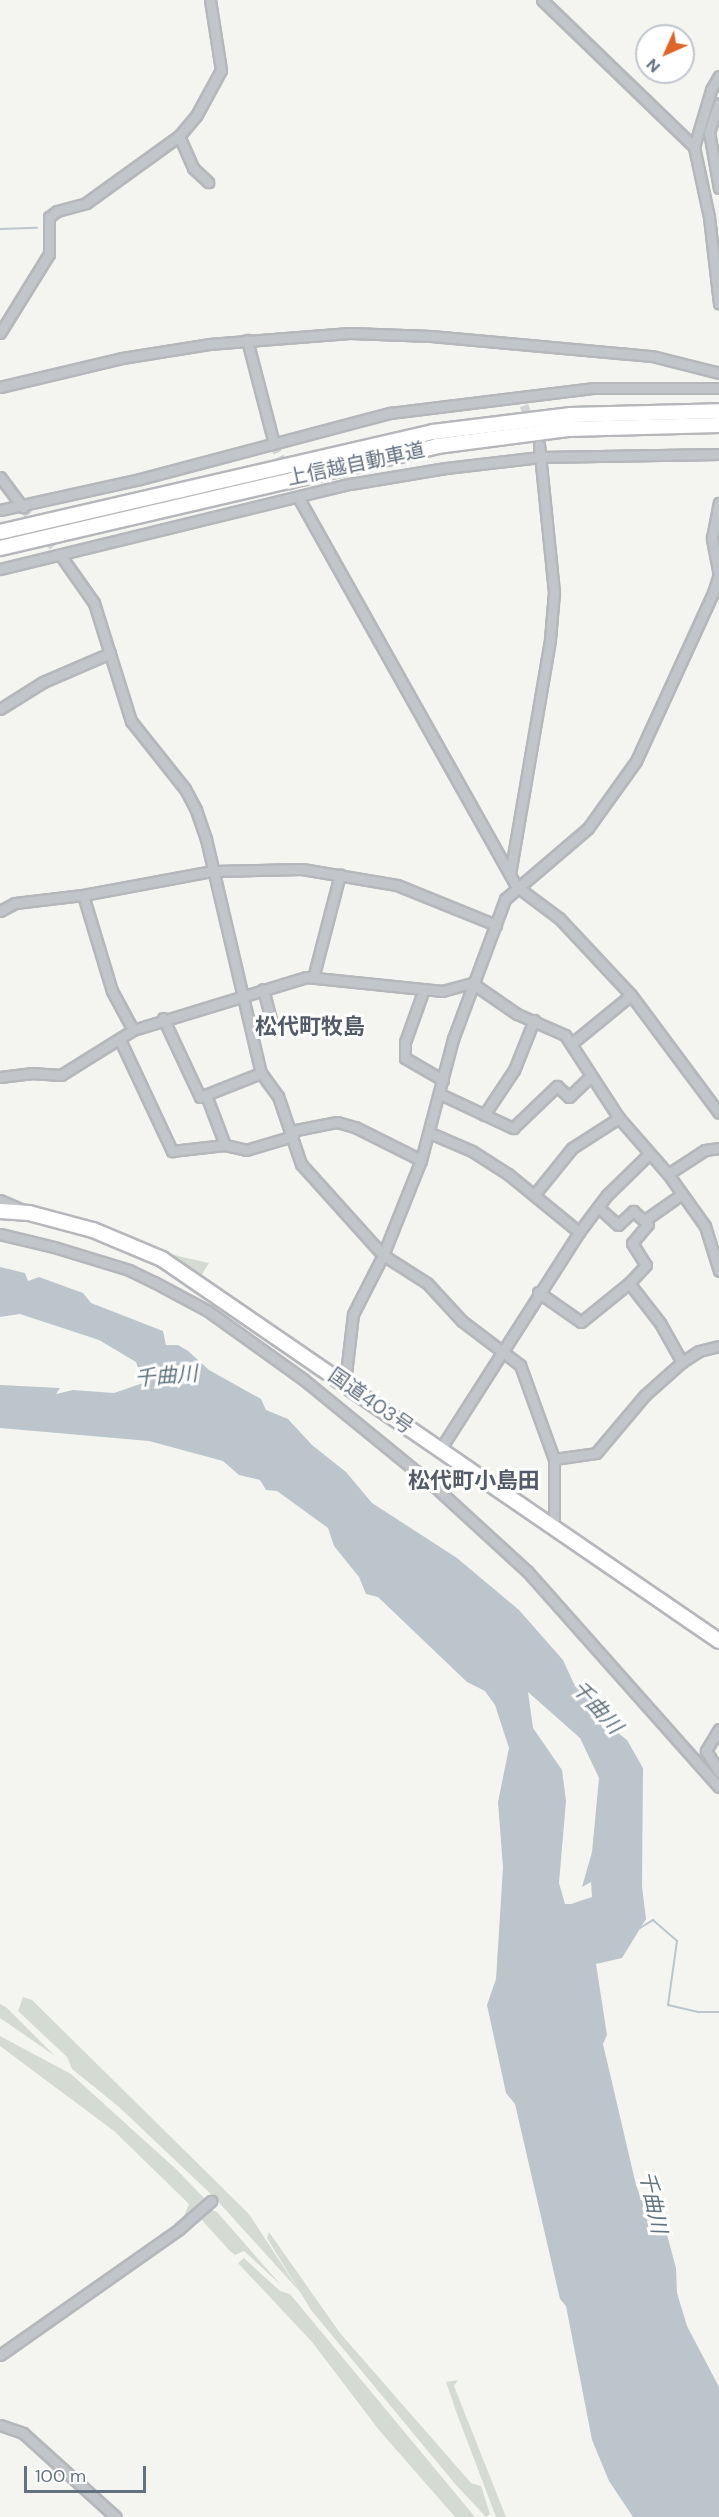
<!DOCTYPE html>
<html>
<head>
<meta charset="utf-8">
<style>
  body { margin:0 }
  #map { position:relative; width:719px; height:2517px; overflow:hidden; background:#f4f5f1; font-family:"DM Sans","Noto Sans JP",sans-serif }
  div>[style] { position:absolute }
  .green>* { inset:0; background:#d5dbd2 }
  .water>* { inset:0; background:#bbc5cb }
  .stream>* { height:2px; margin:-1px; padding:0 1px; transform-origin:1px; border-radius:1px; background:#bbc5cb }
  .minor-tunnel>* { height:9px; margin-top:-4.5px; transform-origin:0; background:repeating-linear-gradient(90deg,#d0d4d5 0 9px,transparent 0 13.5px) }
  .roads { filter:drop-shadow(2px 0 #b5b7bb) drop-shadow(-2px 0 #b5b7bb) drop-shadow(0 2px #b5b7bb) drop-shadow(0 -2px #b5b7bb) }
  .minor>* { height:9px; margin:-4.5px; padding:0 4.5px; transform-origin:4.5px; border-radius:4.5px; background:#c2c5c9 }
  .highway>* { height:14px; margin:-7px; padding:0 7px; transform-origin:7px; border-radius:7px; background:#fff }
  span { translate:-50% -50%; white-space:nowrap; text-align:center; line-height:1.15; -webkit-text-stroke:6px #fff; paint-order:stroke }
  .street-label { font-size:20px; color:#647181 }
  .water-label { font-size:21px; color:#60737f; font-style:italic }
  .quarter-label { font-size:22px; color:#525b67; font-weight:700 }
  .north { position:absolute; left:635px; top:24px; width:60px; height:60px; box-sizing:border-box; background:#fff; border:2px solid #c1c6cd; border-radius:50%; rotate:225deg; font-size:16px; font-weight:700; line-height:24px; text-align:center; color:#647181 }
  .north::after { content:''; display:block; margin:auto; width:21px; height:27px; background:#de6527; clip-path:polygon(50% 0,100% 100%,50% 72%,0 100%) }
  .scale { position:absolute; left:24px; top:2466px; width:122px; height:27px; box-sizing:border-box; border:3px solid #647181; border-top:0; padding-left:8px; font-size:18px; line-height:21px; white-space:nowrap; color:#647181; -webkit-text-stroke:4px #fff; paint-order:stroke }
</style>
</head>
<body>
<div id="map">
  <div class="green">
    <i style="clip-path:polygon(145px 1245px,178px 1256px,209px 1263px,201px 1276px)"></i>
    <i style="clip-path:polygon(23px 1997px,32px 2000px,249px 2214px,300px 2292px,214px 2197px,119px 2107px,72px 2069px,67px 2057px,18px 2011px)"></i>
    <i style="clip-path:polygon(0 2004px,6px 2007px,55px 2056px,0 2018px)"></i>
    <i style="clip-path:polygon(0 2036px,71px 2074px,177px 2170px,205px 2199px,200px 2206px,182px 2220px,189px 2204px,114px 2131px,0 2046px)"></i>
    <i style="clip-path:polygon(208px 2208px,217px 2212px,281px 2285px,244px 2251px,235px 2255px,230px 2251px,198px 2216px)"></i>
    <i style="clip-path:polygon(269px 2232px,340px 2333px,471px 2483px,481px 2486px,490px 2514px,486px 2517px,456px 2485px,311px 2310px,267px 2238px)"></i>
    <i style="clip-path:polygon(244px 2258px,280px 2291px,290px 2294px,475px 2517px,455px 2517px,379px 2430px,312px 2342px,238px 2263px)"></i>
    <i style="clip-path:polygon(458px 2380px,454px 2386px,506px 2517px,496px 2517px,457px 2414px,446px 2382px)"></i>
  </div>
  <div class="water">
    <i style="clip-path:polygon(evenodd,0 1267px,25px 1273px,28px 1281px,39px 1277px,83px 1293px,91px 1303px,163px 1331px,166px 1345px,178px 1345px,188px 1351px,209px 1370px,261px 1399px,266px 1410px,288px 1419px,312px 1445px,346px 1472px,372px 1503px,457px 1558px,519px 1610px,563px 1660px,574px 1684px,588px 1690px,610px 1716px,613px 1729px,627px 1740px,643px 1768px,642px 1886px,646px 1919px,622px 1958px,596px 1964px,607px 2035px,603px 2044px,636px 2185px,645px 2208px,666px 2231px,676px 2268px,677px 2293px,687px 2326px,719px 2387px,719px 2517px,633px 2517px,609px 2481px,592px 2440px,566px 2306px,560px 2299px,515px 2104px,506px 2093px,487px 2005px,496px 1979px,503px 1867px,498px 1802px,509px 1748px,495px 1705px,485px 1691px,467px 1682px,378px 1597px,366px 1594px,359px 1577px,334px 1546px,328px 1528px,277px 1491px,266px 1490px,260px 1480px,239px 1475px,223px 1461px,149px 1441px,0 1428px,0 1385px,60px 1388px,56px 1394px,73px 1390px,114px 1393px,143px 1383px,136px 1362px,99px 1340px,20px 1314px,0 1317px,0 1267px,528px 1692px,580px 1738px,599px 1778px,592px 1852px,582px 1887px,591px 1882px,592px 1897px,571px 1904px,565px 1904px,559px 1883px,566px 1801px,562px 1770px,533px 1728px,528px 1692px)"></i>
  </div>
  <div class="stream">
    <i style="left:0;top:229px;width:37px;rotate:-2deg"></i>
    <i style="left:640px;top:1928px;width:15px;rotate:-32deg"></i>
    <i style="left:653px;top:1920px;width:32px;rotate:41deg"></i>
    <i style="left:677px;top:1941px;width:65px;rotate:98deg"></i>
    <i style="left:668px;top:2005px;width:32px;rotate:13deg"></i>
    <i style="left:699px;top:2012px;width:20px"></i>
    <i style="left:0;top:2420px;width:9px;rotate:21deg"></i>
    <i style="left:16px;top:2426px;width:12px;rotate:20deg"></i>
  </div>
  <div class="minor-tunnel">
    <i style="left:524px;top:405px;width:19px;rotate:69deg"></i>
    <i style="left:274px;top:444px;width:58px;rotate:65.6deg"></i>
    <i style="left:23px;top:507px;width:62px;rotate:52.2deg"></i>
  </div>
  <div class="roads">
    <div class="minor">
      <i style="left:542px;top:0;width:211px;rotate:44deg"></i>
      <i style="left:719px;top:76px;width:16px;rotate:120deg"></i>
      <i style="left:711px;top:90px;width:59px;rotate:106.6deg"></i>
      <i style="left:694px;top:147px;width:72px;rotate:77.9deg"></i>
      <i style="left:709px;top:217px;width:87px;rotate:83.4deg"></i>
      <i style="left:719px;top:103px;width:31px;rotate:109deg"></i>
      <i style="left:709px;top:132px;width:57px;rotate:79.9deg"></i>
      <i style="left:179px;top:136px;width:35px;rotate:66deg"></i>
      <i style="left:193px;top:168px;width:21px;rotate:43deg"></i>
      <i style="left:0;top:333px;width:93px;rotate:-58.2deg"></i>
      <i style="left:49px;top:254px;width:37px;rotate:-90deg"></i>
      <i style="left:49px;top:217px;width:10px;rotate:-37deg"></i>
      <i style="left:57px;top:211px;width:30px;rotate:-15deg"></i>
      <i style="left:86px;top:203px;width:115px;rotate:-35.8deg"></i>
      <i style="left:179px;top:136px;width:26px;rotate:-50deg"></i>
      <i style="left:196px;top:116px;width:52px;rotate:-61.5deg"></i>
      <i style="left:221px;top:70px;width:71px;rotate:-98.9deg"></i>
      <i style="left:247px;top:340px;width:107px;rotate:75.4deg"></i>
      <i style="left:0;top:387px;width:125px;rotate:-13.4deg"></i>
      <i style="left:122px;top:358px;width:88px;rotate:-9.1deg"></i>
      <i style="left:209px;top:344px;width:141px;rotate:-4.5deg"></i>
      <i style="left:350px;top:333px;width:81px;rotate:2.1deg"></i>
      <i style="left:431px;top:336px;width:222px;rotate:5.2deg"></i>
      <i style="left:652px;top:356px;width:69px;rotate:14.2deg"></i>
      <i style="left:0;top:477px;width:38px;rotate:53deg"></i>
      <i style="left:298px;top:497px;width:446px;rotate:60.7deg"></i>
      <i style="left:516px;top:886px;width:54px;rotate:36.7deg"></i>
      <i style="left:559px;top:918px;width:105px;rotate:46.9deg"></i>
      <i style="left:631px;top:995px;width:147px;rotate:53.3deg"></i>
      <i style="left:0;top:510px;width:143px;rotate:-12.5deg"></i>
      <i style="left:140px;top:479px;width:259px;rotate:-14.8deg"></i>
      <i style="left:390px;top:413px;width:206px;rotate:-7deg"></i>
      <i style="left:594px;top:388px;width:125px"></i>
      <i style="left:61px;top:556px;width:57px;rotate:54.9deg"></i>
      <i style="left:94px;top:603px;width:124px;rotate:72.6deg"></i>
      <i style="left:131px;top:721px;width:87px;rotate:51.5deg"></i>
      <i style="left:185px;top:789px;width:24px;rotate:62deg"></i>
      <i style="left:196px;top:810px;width:31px;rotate:71deg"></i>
      <i style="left:206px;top:839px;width:240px;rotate:76.8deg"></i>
      <i style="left:261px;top:1073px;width:29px;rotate:54deg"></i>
      <i style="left:278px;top:1096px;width:72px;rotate:71.3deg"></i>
      <i style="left:301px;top:1164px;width:122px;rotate:48deg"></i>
      <i style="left:383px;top:1255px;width:52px;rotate:32.5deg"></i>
      <i style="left:427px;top:1283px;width:52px;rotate:47.4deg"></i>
      <i style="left:462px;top:1321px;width:73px;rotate:37.2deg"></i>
      <i style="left:520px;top:1365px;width:100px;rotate:70.1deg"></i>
      <i style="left:554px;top:1459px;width:66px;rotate:90deg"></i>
      <i style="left:0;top:569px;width:360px;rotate:-13.7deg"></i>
      <i style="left:350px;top:484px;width:97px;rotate:-9.5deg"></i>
      <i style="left:446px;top:468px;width:95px;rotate:-6.7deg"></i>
      <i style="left:540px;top:457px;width:179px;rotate:-1deg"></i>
      <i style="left:0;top:709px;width:51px;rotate:-32.1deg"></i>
      <i style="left:43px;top:682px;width:73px;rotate:-23.4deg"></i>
      <i style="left:510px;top:874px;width:238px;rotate:-80.3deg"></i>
      <i style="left:550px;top:639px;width:47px;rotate:-85.1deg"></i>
      <i style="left:554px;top:592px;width:148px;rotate:-95.8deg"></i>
      <i style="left:83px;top:895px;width:100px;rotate:73.2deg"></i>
      <i style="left:112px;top:991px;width:44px;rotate:61.7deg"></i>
      <i style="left:0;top:911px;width:17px;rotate:-28deg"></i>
      <i style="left:15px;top:903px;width:68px;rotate:-6.7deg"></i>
      <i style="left:83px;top:895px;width:132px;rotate:-10.5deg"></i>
      <i style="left:213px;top:871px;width:89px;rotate:-1.3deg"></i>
      <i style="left:302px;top:869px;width:96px;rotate:9.6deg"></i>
      <i style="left:397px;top:885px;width:107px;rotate:22deg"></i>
      <i style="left:313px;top:978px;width:107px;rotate:-75.4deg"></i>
      <i style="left:263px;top:989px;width:43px;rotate:75.3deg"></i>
      <i style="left:424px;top:989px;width:56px;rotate:109.7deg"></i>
      <i style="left:405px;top:1042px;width:16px;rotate:90deg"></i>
      <i style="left:405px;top:1058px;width:44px;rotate:30.1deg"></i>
      <i style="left:163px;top:1018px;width:87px;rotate:64.9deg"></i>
      <i style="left:200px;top:1097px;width:66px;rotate:-21.5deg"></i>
      <i style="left:120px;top:1040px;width:123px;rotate:64.9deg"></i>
      <i style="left:172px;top:1151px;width:53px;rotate:-6.5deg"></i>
      <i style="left:225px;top:1145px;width:22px;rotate:13deg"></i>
      <i style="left:246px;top:1150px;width:49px;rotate:-16.6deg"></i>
      <i style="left:571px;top:1044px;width:77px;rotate:-39.2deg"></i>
      <i style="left:0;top:1077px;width:31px;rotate:-7deg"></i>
      <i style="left:31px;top:1073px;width:30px;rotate:4deg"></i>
      <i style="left:61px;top:1075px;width:85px;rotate:-32deg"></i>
      <i style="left:133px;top:1030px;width:181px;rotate:-17deg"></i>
      <i style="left:306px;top:977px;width:137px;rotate:5.9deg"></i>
      <i style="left:442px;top:991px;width:31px;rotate:-15deg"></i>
      <i style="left:472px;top:983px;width:55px;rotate:34.6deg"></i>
      <i style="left:517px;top:1014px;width:52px;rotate:23.6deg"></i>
      <i style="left:565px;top:1035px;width:99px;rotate:57deg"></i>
      <i style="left:619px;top:1118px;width:74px;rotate:48.8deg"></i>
      <i style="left:668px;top:1174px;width:64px;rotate:54.6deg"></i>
      <i style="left:705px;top:1226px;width:47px;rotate:72.7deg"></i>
      <i style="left:440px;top:1094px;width:81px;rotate:25deg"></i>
      <i style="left:513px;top:1128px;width:61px;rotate:-43.7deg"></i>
      <i style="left:557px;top:1086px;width:16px;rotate:43deg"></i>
      <i style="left:569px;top:1097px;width:30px;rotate:-44deg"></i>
      <i style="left:206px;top:1095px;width:53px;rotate:69.2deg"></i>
      <i style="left:484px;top:1115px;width:54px;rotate:-56.3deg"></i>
      <i style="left:514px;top:1070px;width:54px;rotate:-68.2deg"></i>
      <i style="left:291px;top:1131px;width:47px;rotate:-11.1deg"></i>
      <i style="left:337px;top:1122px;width:19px;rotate:16deg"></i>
      <i style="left:355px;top:1127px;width:74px;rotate:26.6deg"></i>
      <i style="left:430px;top:1133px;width:46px;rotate:23.2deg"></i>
      <i style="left:472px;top:1151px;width:43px;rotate:32.6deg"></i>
      <i style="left:508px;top:1174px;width:92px;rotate:39.2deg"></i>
      <i style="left:668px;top:1174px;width:44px;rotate:-33deg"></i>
      <i style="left:705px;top:1150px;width:14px;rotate:-8deg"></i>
      <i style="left:534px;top:1195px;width:60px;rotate:-51deg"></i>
      <i style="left:572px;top:1148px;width:56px;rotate:-32.6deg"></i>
      <i style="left:0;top:1200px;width:22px;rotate:24deg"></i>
      <i style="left:598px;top:1207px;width:27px;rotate:42deg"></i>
      <i style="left:618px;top:1225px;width:21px;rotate:-43deg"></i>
      <i style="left:633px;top:1211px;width:20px;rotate:41deg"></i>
      <i style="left:648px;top:1224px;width:25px;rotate:130deg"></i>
      <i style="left:632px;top:1243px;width:26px;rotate:58deg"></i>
      <i style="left:646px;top:1265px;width:25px;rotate:133deg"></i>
      <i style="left:645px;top:1220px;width:45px;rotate:-35.1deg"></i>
      <i style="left:0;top:1234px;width:56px;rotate:13.5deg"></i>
      <i style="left:54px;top:1247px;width:78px;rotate:17deg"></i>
      <i style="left:129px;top:1270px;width:28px;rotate:26deg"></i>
      <i style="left:154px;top:1282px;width:61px;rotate:28.2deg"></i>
      <i style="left:208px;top:1311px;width:117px;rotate:35.6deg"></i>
      <i style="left:303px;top:1379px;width:168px;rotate:39.2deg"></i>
      <i style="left:433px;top:1485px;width:127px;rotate:42.5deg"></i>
      <i style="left:527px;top:1571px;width:289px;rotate:48.4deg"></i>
      <i style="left:538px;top:1292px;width:52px;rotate:34.9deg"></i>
      <i style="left:581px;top:1322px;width:62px;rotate:-39.1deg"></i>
      <i style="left:629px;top:1283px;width:51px;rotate:52.2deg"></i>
      <i style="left:660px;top:1323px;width:45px;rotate:60.6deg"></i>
      <i style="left:345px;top:1382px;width:68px;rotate:-83.3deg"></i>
      <i style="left:353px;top:1314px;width:66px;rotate:-63deg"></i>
      <i style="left:383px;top:1255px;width:102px;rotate:-68.2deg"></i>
      <i style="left:421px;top:1160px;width:125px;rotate:-75.2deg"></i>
      <i style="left:453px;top:1039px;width:149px;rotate:-69.6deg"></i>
      <i style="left:505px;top:899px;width:109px;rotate:-40.5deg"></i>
      <i style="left:588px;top:828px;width:82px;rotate:-54.4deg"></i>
      <i style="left:636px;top:761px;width:185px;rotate:-65.4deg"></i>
      <i style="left:713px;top:593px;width:19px;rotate:-72deg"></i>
      <i style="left:719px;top:575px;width:38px;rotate:-101deg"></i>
      <i style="left:712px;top:538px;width:36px;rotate:-79deg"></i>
      <i style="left:441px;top:1448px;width:256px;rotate:-57.4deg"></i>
      <i style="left:579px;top:1232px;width:46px;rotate:-52.9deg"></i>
      <i style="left:607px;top:1195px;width:59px;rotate:-44.3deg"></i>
      <i style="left:554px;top:1459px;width:42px;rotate:-8.1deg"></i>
      <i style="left:596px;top:1453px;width:76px;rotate:-49.8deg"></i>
      <i style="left:645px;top:1395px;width:50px;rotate:-41.7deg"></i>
      <i style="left:682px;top:1362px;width:20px;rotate:-33deg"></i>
      <i style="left:699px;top:1351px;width:21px;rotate:-14deg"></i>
      <i style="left:719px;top:1729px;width:26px;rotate:121deg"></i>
      <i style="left:706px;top:1751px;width:25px;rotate:58deg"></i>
      <i style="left:0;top:2355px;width:219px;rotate:-35.1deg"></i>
      <i style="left:179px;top:2229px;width:43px;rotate:-41.2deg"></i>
      <i style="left:0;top:2425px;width:24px;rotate:19deg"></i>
      <i style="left:23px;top:2433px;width:125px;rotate:42.1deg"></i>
    </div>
    <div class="highway">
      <i style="left:0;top:532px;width:444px;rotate:-13deg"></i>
      <i style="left:433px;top:432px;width:139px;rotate:-7deg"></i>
      <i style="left:571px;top:415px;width:148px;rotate:-1.5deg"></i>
      <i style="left:0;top:548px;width:449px;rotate:-13.1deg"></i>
      <i style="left:437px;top:446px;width:132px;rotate:-7.4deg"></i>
      <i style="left:568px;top:429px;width:151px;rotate:-1.5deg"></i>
      <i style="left:0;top:1211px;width:29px;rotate:4deg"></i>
      <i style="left:29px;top:1213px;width:66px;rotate:14.9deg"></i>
      <i style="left:93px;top:1230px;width:75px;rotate:22.8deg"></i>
      <i style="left:162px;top:1259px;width:675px;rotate:34.44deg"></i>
    </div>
  </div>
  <div class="street-label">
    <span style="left:356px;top:464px;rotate:-12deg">上信越自動車道</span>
    <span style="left:371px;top:1401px;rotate:35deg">国道403号</span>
  </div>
  <div class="water-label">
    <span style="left:166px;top:1376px;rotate:-5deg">千曲川</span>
    <span style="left:597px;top:1707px;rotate:48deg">千曲川</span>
    <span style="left:653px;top:2202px;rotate:78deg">千曲川</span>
  </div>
  <div class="quarter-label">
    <span style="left:310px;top:1027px">松代町牧島</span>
    <span style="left:474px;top:1481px">松代町小島田</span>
  </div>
  <div class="north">N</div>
  <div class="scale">100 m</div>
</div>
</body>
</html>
